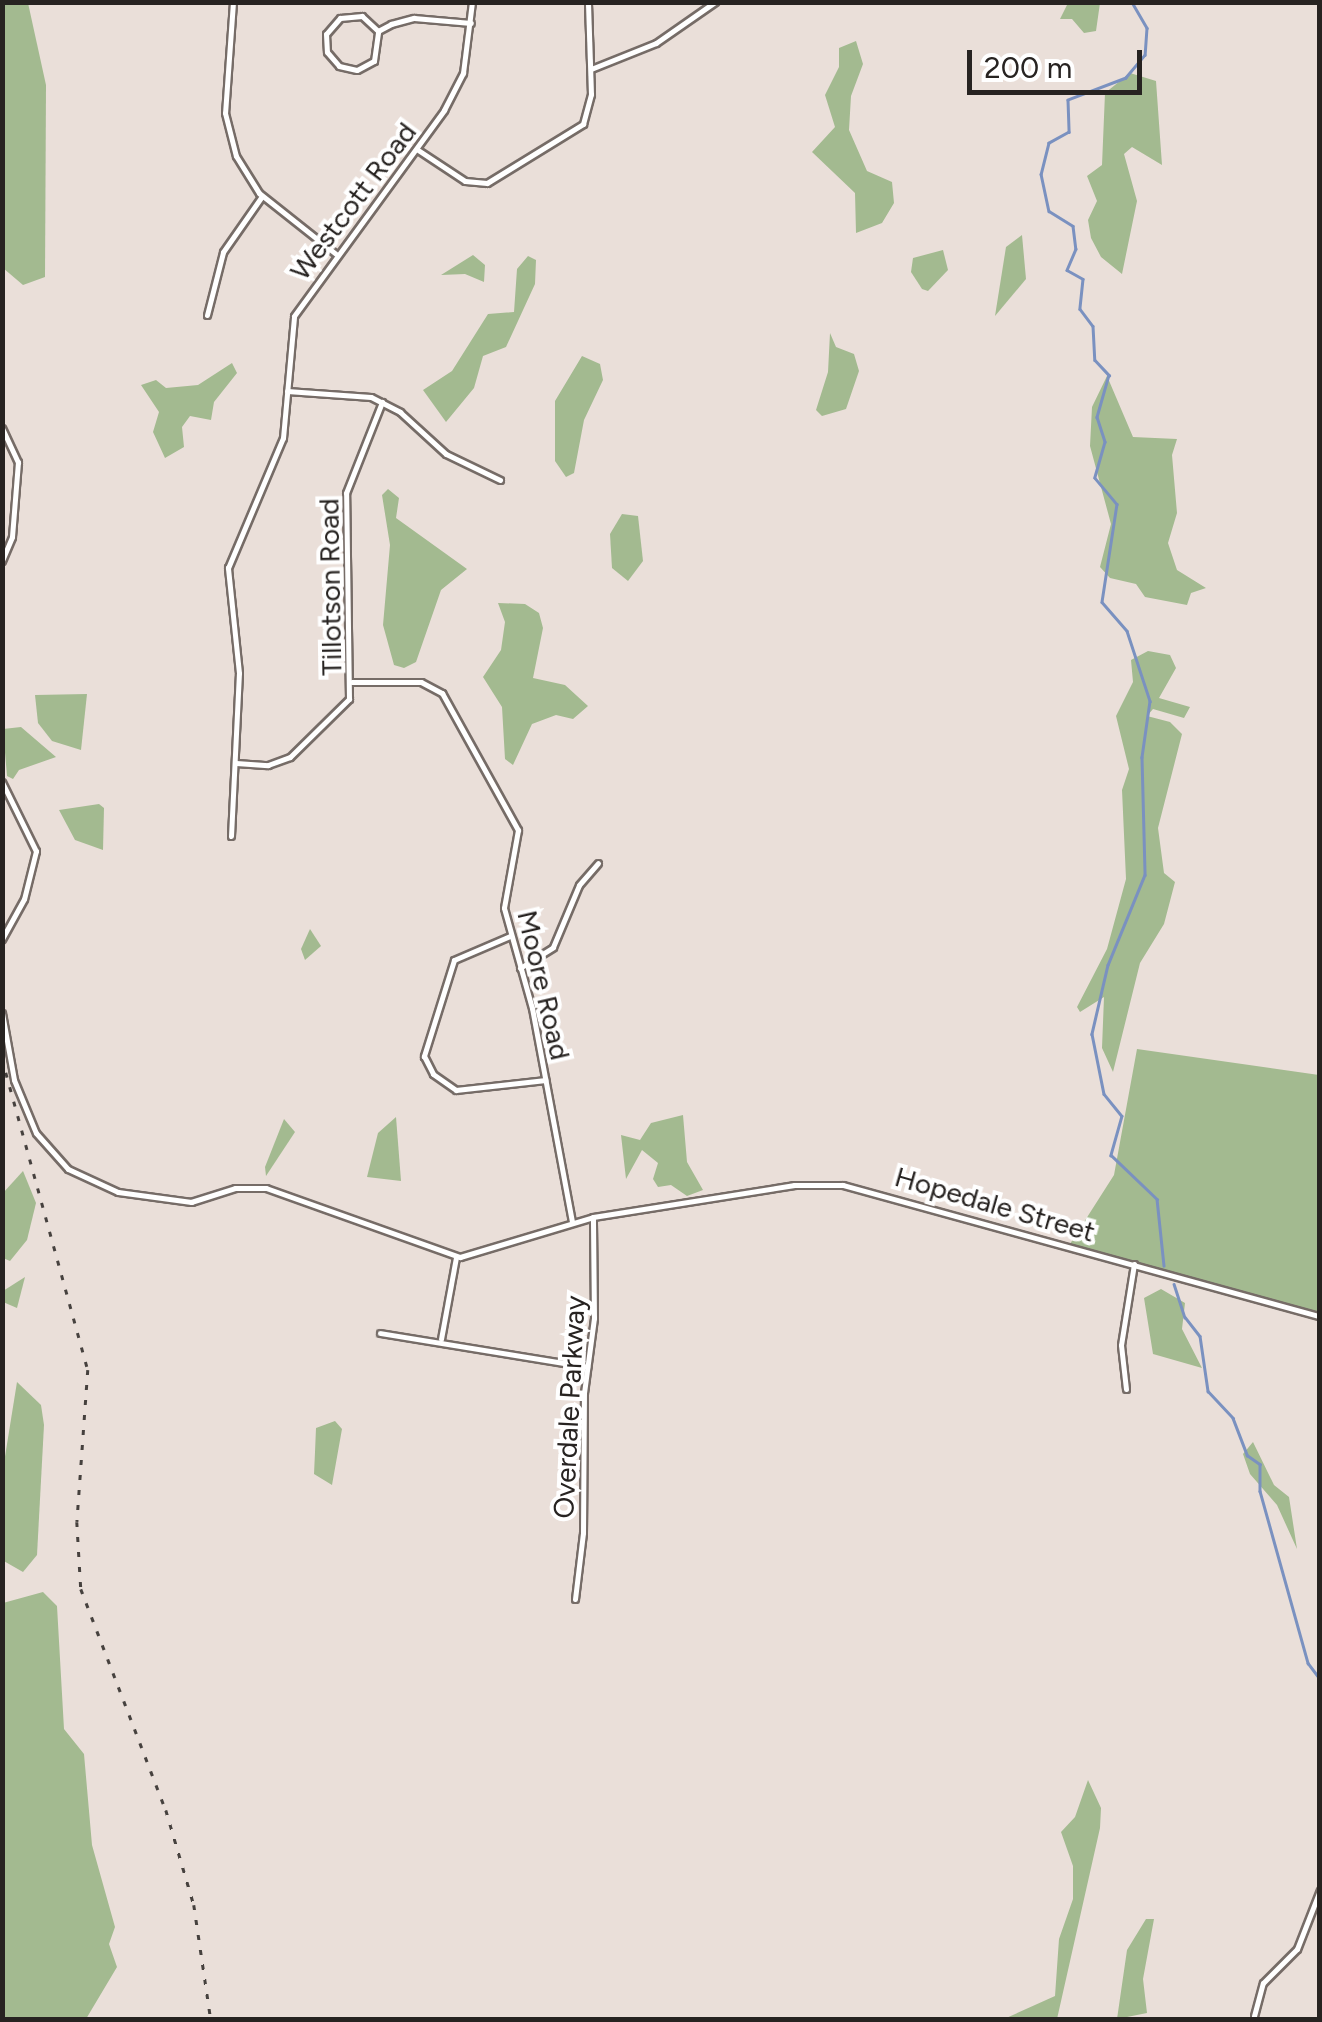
<!DOCTYPE html>
<html>
<head>
<meta charset="utf-8">
<style>
  body { margin:0 }
  #map { position:relative; width:1322px; height:2022px; overflow:hidden; background:#eadfd9; font-family:Figtree,sans-serif }
  div>[style] { position:absolute }
  .green>* { inset:0; background:#a3ba90 }
  .stream>* { height:2.5px; margin:-1.25px; padding:0 1.25px; transform-origin:1.25px; border-radius:1.25px; background:#7a91c0 }
  .roads { filter:drop-shadow(2px 0 #766c67) drop-shadow(-2px 0 #766c67) drop-shadow(0 2px #766c67) drop-shadow(0 -2px #766c67) }
  .minor>* { height:5px; margin:-2.5px; padding:0 2.5px; transform-origin:2.5px; border-radius:2.5px; background:#fff }
  .rail>* { height:2.5px; margin-top:-1.25px; transform-origin:0; background:repeating-linear-gradient(90deg,#46413e 0 5px,transparent 0 15px) }
  span { translate:-50% -50%; white-space:nowrap; text-align:center; line-height:1.15; -webkit-text-stroke:8px #fff; paint-order:stroke }
  .street-label { font-size:28px; color:#272321 }
  .frame { position:absolute; inset:0; border:5px solid #272321; pointer-events:none }
  .scale { position:absolute; left:967px; top:50px; width:175px; height:45px; box-sizing:border-box; border:5px solid #272321; border-top:0; padding-left:12px; font-size:30px; line-height:35px; white-space:nowrap; color:#272321; -webkit-text-stroke:8px #fff; paint-order:stroke }
</style>
</head>
<body>
<div id="map">
  <div class="green">
    <i style="clip-path:polygon(2px 3px,28px 3px,46px 85px,45px 277px,23px 285px,3px 268px)"></i>
    <i style="clip-path:polygon(1068px 3px,1100px 3px,1096px 31px,1084px 33px,1072px 19px,1060px 19px)"></i>
    <i style="clip-path:polygon(856px 41px,863px 64px,851px 96px,849px 130px,867px 171px,892px 182px,894px 203px,882px 223px,856px 233px,855px 193px,812px 152px,835px 127px,825px 95px,839px 67px,839px 48px)"></i>
    <i style="clip-path:polygon(1130px 73px,1156px 81px,1162px 165px,1132px 147px,1124px 154px,1137px 201px,1122px 274px,1101px 257px,1091px 238px,1088px 220px,1097px 201px,1087px 176px,1102px 165px,1105px 93px)"></i>
    <i style="clip-path:polygon(1022px 235px,1026px 279px,995px 316px,1006px 247px)"></i>
    <i style="clip-path:polygon(943px 250px,948px 270px,928px 291px,922px 289px,911px 272px,913px 258px)"></i>
    <i style="clip-path:polygon(473px 255px,485px 265px,484px 282px,465px 274px,441px 275px)"></i>
    <i style="clip-path:polygon(528px 256px,536px 260px,535px 284px,506px 347px,483px 356px,474px 388px,446px 422px,423px 390px,452px 371px,488px 314px,514px 312px,517px 269px)"></i>
    <i style="clip-path:polygon(830px 333px,836px 347px,854px 354px,859px 371px,846px 409px,822px 416px,816px 410px,828px 372px)"></i>
    <i style="clip-path:polygon(582px 356px,600px 364px,603px 380px,584px 420px,574px 473px,566px 477px,555px 461px,555px 401px)"></i>
    <i style="clip-path:polygon(232px 363px,237px 373px,214px 402px,211px 420px,190px 416px,182px 427px,184px 447px,165px 458px,153px 432px,159px 412px,141px 385px,156px 380px,166px 388px,198px 385px)"></i>
    <i style="clip-path:polygon(1107px 376px,1133px 437px,1177px 439px,1172px 455px,1177px 513px,1168px 543px,1177px 570px,1206px 588px,1191px 593px,1187px 605px,1145px 597px,1136px 584px,1110px 578px,1100px 567px,1111px 524px,1090px 446px,1092px 407px)"></i>
    <i style="clip-path:polygon(388px 489px,399px 498px,396px 518px,467px 569px,441px 590px,416px 662px,404px 668px,394px 665px,383px 625px,390px 545px,382px 495px)"></i>
    <i style="clip-path:polygon(622px 514px,638px 516px,643px 561px,628px 581px,612px 568px,610px 534px)"></i>
    <i style="clip-path:polygon(498px 603px,525px 604px,539px 613px,543px 628px,533px 678px,565px 685px,588px 706px,573px 719px,556px 715px,532px 724px,513px 765px,505px 759px,502px 707px,483px 677px,501px 650px,505px 622px)"></i>
    <i style="clip-path:polygon(1148px 651px,1170px 655px,1176px 668px,1159px 698px,1190px 707px,1184px 718px,1153px 709px,1147px 716px,1170px 722px,1182px 734px,1158px 828px,1164px 873px,1175px 882px,1164px 924px,1140px 963px,1113px 1072px,1102px 1048px,1104px 997px,1080px 1012px,1077px 1007px,1107px 949px,1126px 879px,1122px 790px,1129px 769px,1116px 716px,1133px 682px,1131px 660px)"></i>
    <i style="clip-path:polygon(87px 694px,81px 750px,52px 741px,38px 723px,35px 695px)"></i>
    <i style="clip-path:polygon(21px 727px,56px 757px,19px 770px,13px 779px,7px 776px,3px 729px)"></i>
    <i style="clip-path:polygon(99px 804px,104px 808px,103px 850px,75px 840px,59px 810px)"></i>
    <i style="clip-path:polygon(310px 929px,321px 946px,305px 960px,301px 949px)"></i>
    <i style="clip-path:polygon(1137px 1049px,1319px 1075px,1319px 1313px,1070px 1244px,1114px 1175px)"></i>
    <i style="clip-path:polygon(683px 1115px,687px 1162px,703px 1190px,687px 1196px,671px 1185px,658px 1187px,653px 1179px,658px 1163px,642px 1150px,626px 1179px,621px 1135px,640px 1140px,651px 1123px)"></i>
    <i style="clip-path:polygon(396px 1117px,401px 1181px,367px 1177px,378px 1133px)"></i>
    <i style="clip-path:polygon(284px 1119px,295px 1132px,266px 1176px,265px 1167px)"></i>
    <i style="clip-path:polygon(23px 1171px,36px 1203px,27px 1240px,10px 1261px,3px 1258px,3px 1193px)"></i>
    <i style="clip-path:polygon(25px 1277px,17px 1308px,3px 1302px,3px 1291px)"></i>
    <i style="clip-path:polygon(1161px 1289px,1185px 1303px,1182px 1329px,1202px 1368px,1153px 1354px,1144px 1298px)"></i>
    <i style="clip-path:polygon(17px 1382px,41px 1405px,44px 1425px,37px 1555px,23px 1572px,2px 1560px,3px 1469px)"></i>
    <i style="clip-path:polygon(335px 1421px,342px 1429px,332px 1485px,314px 1474px,315px 1452px,316px 1428px)"></i>
    <i style="clip-path:polygon(1253px 1442px,1274px 1485px,1289px 1497px,1297px 1549px,1277px 1505px,1250px 1474px,1243px 1454px)"></i>
    <i style="clip-path:polygon(43px 1592px,57px 1606px,64px 1729px,84px 1754px,92px 1845px,115px 1927px,109px 1944px,117px 1967px,86px 2019px,3px 2019px,3px 1603px)"></i>
    <i style="clip-path:polygon(1088px 1780px,1101px 1808px,1100px 1828px,1057px 2019px,1004px 2019px,1055px 1996px,1059px 1939px,1073px 1899px,1073px 1866px,1061px 1832px,1075px 1817px)"></i>
    <i style="clip-path:polygon(1146px 1919px,1154px 1919px,1143px 1979px,1147px 2013px,1117px 2019px,1127px 1950px)"></i>
  </div>
  <div class="stream">
    <i style="left:1132px;top:2px;width:30px;rotate:60deg"></i>
    <i style="left:1147px;top:28px;width:27px;rotate:94deg"></i>
    <i style="left:1145px;top:55px;width:30px;rotate:130deg"></i>
    <i style="left:1126px;top:78px;width:62px;rotate:159.2deg"></i>
    <i style="left:1068px;top:100px;width:32px;rotate:88deg"></i>
    <i style="left:1069px;top:132px;width:23px;rotate:151deg"></i>
    <i style="left:1049px;top:143px;width:32px;rotate:104deg"></i>
    <i style="left:1041px;top:174px;width:38px;rotate:78deg"></i>
    <i style="left:1049px;top:211px;width:28px;rotate:32deg"></i>
    <i style="left:1073px;top:226px;width:23px;rotate:83deg"></i>
    <i style="left:1076px;top:249px;width:23px;rotate:113deg"></i>
    <i style="left:1067px;top:270px;width:18px;rotate:29deg"></i>
    <i style="left:1083px;top:279px;width:30px;rotate:96deg"></i>
    <i style="left:1080px;top:309px;width:21px;rotate:53deg"></i>
    <i style="left:1093px;top:326px;width:34px;rotate:87deg"></i>
    <i style="left:1095px;top:360px;width:21px;rotate:47deg"></i>
    <i style="left:1109px;top:375px;width:44px;rotate:105.9deg"></i>
    <i style="left:1097px;top:417px;width:26px;rotate:72deg"></i>
    <i style="left:1105px;top:442px;width:37px;rotate:106deg"></i>
    <i style="left:1095px;top:478px;width:34px;rotate:50deg"></i>
    <i style="left:1117px;top:504px;width:99px;rotate:98.7deg"></i>
    <i style="left:1102px;top:602px;width:38px;rotate:49deg"></i>
    <i style="left:1127px;top:631px;width:74px;rotate:71.8deg"></i>
    <i style="left:1150px;top:701px;width:57px;rotate:98.1deg"></i>
    <i style="left:1142px;top:757px;width:118px;rotate:88.5deg"></i>
    <i style="left:1145px;top:875px;width:97px;rotate:112.3deg"></i>
    <i style="left:1108px;top:965px;width:71px;rotate:103.1deg"></i>
    <i style="left:1092px;top:1034px;width:61px;rotate:78.7deg"></i>
    <i style="left:1104px;top:1094px;width:28px;rotate:51deg"></i>
    <i style="left:1122px;top:1116px;width:41px;rotate:105.8deg"></i>
    <i style="left:1111px;top:1155px;width:64px;rotate:43.7deg"></i>
    <i style="left:1157px;top:1199px;width:67px;rotate:84deg"></i>
    <i style="left:1174px;top:1284px;width:35px;rotate:72deg"></i>
    <i style="left:1185px;top:1317px;width:24px;rotate:52deg"></i>
    <i style="left:1200px;top:1336px;width:56px;rotate:81.7deg"></i>
    <i style="left:1208px;top:1391px;width:37px;rotate:47deg"></i>
    <i style="left:1233px;top:1418px;width:40px;rotate:69deg"></i>
    <i style="left:1247px;top:1455px;width:16px;rotate:35deg"></i>
    <i style="left:1260px;top:1464px;width:27px;rotate:90deg"></i>
    <i style="left:1260px;top:1491px;width:179px;rotate:74.4deg"></i>
    <i style="left:1308px;top:1663px;width:20px;rotate:53deg"></i>
  </div>
  <div class="roads">
    <div class="minor">
      <i style="left:233px;top:2px;width:111px;rotate:94.1deg"></i>
      <i style="left:225px;top:113px;width:44px;rotate:75.7deg"></i>
      <i style="left:236px;top:156px;width:44px;rotate:58.1deg"></i>
      <i style="left:259px;top:193px;width:98px;rotate:38.4deg"></i>
      <i style="left:378px;top:31px;width:22px;rotate:-137deg"></i>
      <i style="left:362px;top:16px;width:22px;rotate:175deg"></i>
      <i style="left:340px;top:18px;width:21px;rotate:131deg"></i>
      <i style="left:326px;top:34px;width:18px;rotate:87deg"></i>
      <i style="left:327px;top:52px;width:18px;rotate:49deg"></i>
      <i style="left:339px;top:66px;width:18px;rotate:13deg"></i>
      <i style="left:357px;top:70px;width:19px;rotate:-28deg"></i>
      <i style="left:374px;top:61px;width:30px;rotate:-82deg"></i>
      <i style="left:378px;top:31px;width:15px;rotate:-28deg"></i>
      <i style="left:391px;top:24px;width:24px;rotate:-15deg"></i>
      <i style="left:414px;top:18px;width:57px;rotate:5deg"></i>
      <i style="left:591px;top:69px;width:70px;rotate:-21.8deg"></i>
      <i style="left:656px;top:43px;width:72px;rotate:-34.8deg"></i>
      <i style="left:418px;top:150px;width:56px;rotate:33.4deg"></i>
      <i style="left:465px;top:181px;width:22px;rotate:5deg"></i>
      <i style="left:487px;top:183px;width:113px;rotate:-31.6deg"></i>
      <i style="left:583px;top:124px;width:31px;rotate:-75deg"></i>
      <i style="left:591px;top:94px;width:92px;rotate:-91.9deg"></i>
      <i style="left:207px;top:315px;width:65px;rotate:-75.7deg"></i>
      <i style="left:223px;top:252px;width:68px;rotate:-55.1deg"></i>
      <i style="left:287px;top:391px;width:84px;rotate:4.1deg"></i>
      <i style="left:371px;top:397px;width:33px;rotate:27deg"></i>
      <i style="left:400px;top:412px;width:62px;rotate:42.4deg"></i>
      <i style="left:446px;top:454px;width:60px;rotate:25.7deg"></i>
      <i style="left:2px;top:428px;width:38px;rotate:65deg"></i>
      <i style="left:18px;top:462px;width:75px;rotate:94.6deg"></i>
      <i style="left:12px;top:537px;width:26px;rotate:113deg"></i>
      <i style="left:352px;top:682px;width:69px"></i>
      <i style="left:421px;top:682px;width:24px;rotate:28deg"></i>
      <i style="left:442px;top:693px;width:157px;rotate:61deg"></i>
      <i style="left:518px;top:830px;width:79px;rotate:100.2deg"></i>
      <i style="left:504px;top:908px;width:104px;rotate:74.4deg"></i>
      <i style="left:532px;top:1008px;width:217px;rotate:79.4deg"></i>
      <i style="left:236px;top:763px;width:32px;rotate:4deg"></i>
      <i style="left:268px;top:765px;width:23px;rotate:-20deg"></i>
      <i style="left:290px;top:757px;width:83px;rotate:-44.5deg"></i>
      <i style="left:349px;top:699px;width:206px;rotate:-90.8deg"></i>
      <i style="left:346px;top:493px;width:98px;rotate:-68.4deg"></i>
      <i style="left:2px;top:782px;width:77px;rotate:63.8deg"></i>
      <i style="left:36px;top:851px;width:49px;rotate:104deg"></i>
      <i style="left:24px;top:899px;width:46px;rotate:118.8deg"></i>
      <i style="left:231px;top:836px;width:163px;rotate:-87.2deg"></i>
      <i style="left:239px;top:673px;width:106px;rotate:-96deg"></i>
      <i style="left:228px;top:568px;width:141px;rotate:-67.1deg"></i>
      <i style="left:283px;top:438px;width:122px;rotate:-84.8deg"></i>
      <i style="left:294px;top:316px;width:255px;rotate:-53.9deg"></i>
      <i style="left:444px;top:110px;width:42px;rotate:-62.8deg"></i>
      <i style="left:463px;top:73px;width:72px;rotate:-82.8deg"></i>
      <i style="left:510px;top:936px;width:61px;rotate:156.8deg"></i>
      <i style="left:454px;top:960px;width:101px;rotate:107.4deg"></i>
      <i style="left:424px;top:1056px;width:20px;rotate:63deg"></i>
      <i style="left:433px;top:1074px;width:28px;rotate:35deg"></i>
      <i style="left:456px;top:1090px;width:90px;rotate:-6.4deg"></i>
      <i style="left:520px;top:968px;width:39px;rotate:-32deg"></i>
      <i style="left:553px;top:947px;width:67px;rotate:-67.2deg"></i>
      <i style="left:579px;top:885px;width:29px;rotate:-49deg"></i>
      <i style="left:2px;top:1013px;width:68px;rotate:79.8deg"></i>
      <i style="left:14px;top:1080px;width:57px;rotate:67.5deg"></i>
      <i style="left:36px;top:1133px;width:48px;rotate:48.4deg"></i>
      <i style="left:68px;top:1169px;width:55px;rotate:24.7deg"></i>
      <i style="left:118px;top:1192px;width:74px;rotate:7.8deg"></i>
      <i style="left:191px;top:1202px;width:46px;rotate:-17.7deg"></i>
      <i style="left:235px;top:1188px;width:31px"></i>
      <i style="left:266px;top:1188px;width:206px;rotate:19.6deg"></i>
      <i style="left:460px;top:1257px;width:139px;rotate:-16.7deg"></i>
      <i style="left:593px;top:1217px;width:204px;rotate:-9deg"></i>
      <i style="left:794px;top:1185px;width:49px"></i>
      <i style="left:843px;top:1185px;width:495px;rotate:15.4deg"></i>
      <i style="left:380px;top:1333px;width:210px;rotate:9.3deg"></i>
      <i style="left:441px;top:1339px;width:83px;rotate:-79.6deg"></i>
      <i style="left:1126px;top:1389px;width:44px;rotate:-96.5deg"></i>
      <i style="left:1121px;top:1345px;width:82px;rotate:-80.9deg"></i>
      <i style="left:575px;top:1599px;width:66px;rotate:-83.1deg"></i>
      <i style="left:583px;top:1533px;width:140px;rotate:-89.6deg"></i>
      <i style="left:584px;top:1393px;width:76px;rotate:-82.4deg"></i>
      <i style="left:594px;top:1318px;width:101px;rotate:-90.6deg"></i>
      <i style="left:1254px;top:2016px;width:34px;rotate:-75deg"></i>
      <i style="left:1263px;top:1983px;width:48px;rotate:-45deg"></i>
      <i style="left:1297px;top:1949px;width:63px;rotate:-68.7deg"></i>
    </div>
  </div>
  <div class="rail">
    <i style="left:2px;top:1058px;width:324px;rotate:74.6deg"></i>
    <i style="left:88px;top:1370px;width:152px;rotate:94.1deg"></i>
    <i style="left:77px;top:1522px;width:67px;rotate:86.6deg"></i>
    <i style="left:81px;top:1589px;width:237px;rotate:69deg"></i>
    <i style="left:166px;top:1810px;width:99px;rotate:73.6deg"></i>
    <i style="left:194px;top:1905px;width:116px;rotate:81.6deg"></i>
  </div>
  <div class="street-label">
    <span style="left:353px;top:201px;rotate:-53deg">Westcott Road</span>
    <span style="left:330px;top:587px;rotate:-91deg">Tillotson Road</span>
    <span style="left:544px;top:985px;rotate:77deg">Moore Road</span>
    <span style="left:995px;top:1204px;rotate:16deg">Hopedale Street</span>
    <span style="left:569px;top:1407px;rotate:-87deg">Overdale Parkway</span>
  </div>
  <div class="frame"></div>
  <div class="scale">200 m</div>
</div>
</body>
</html>
